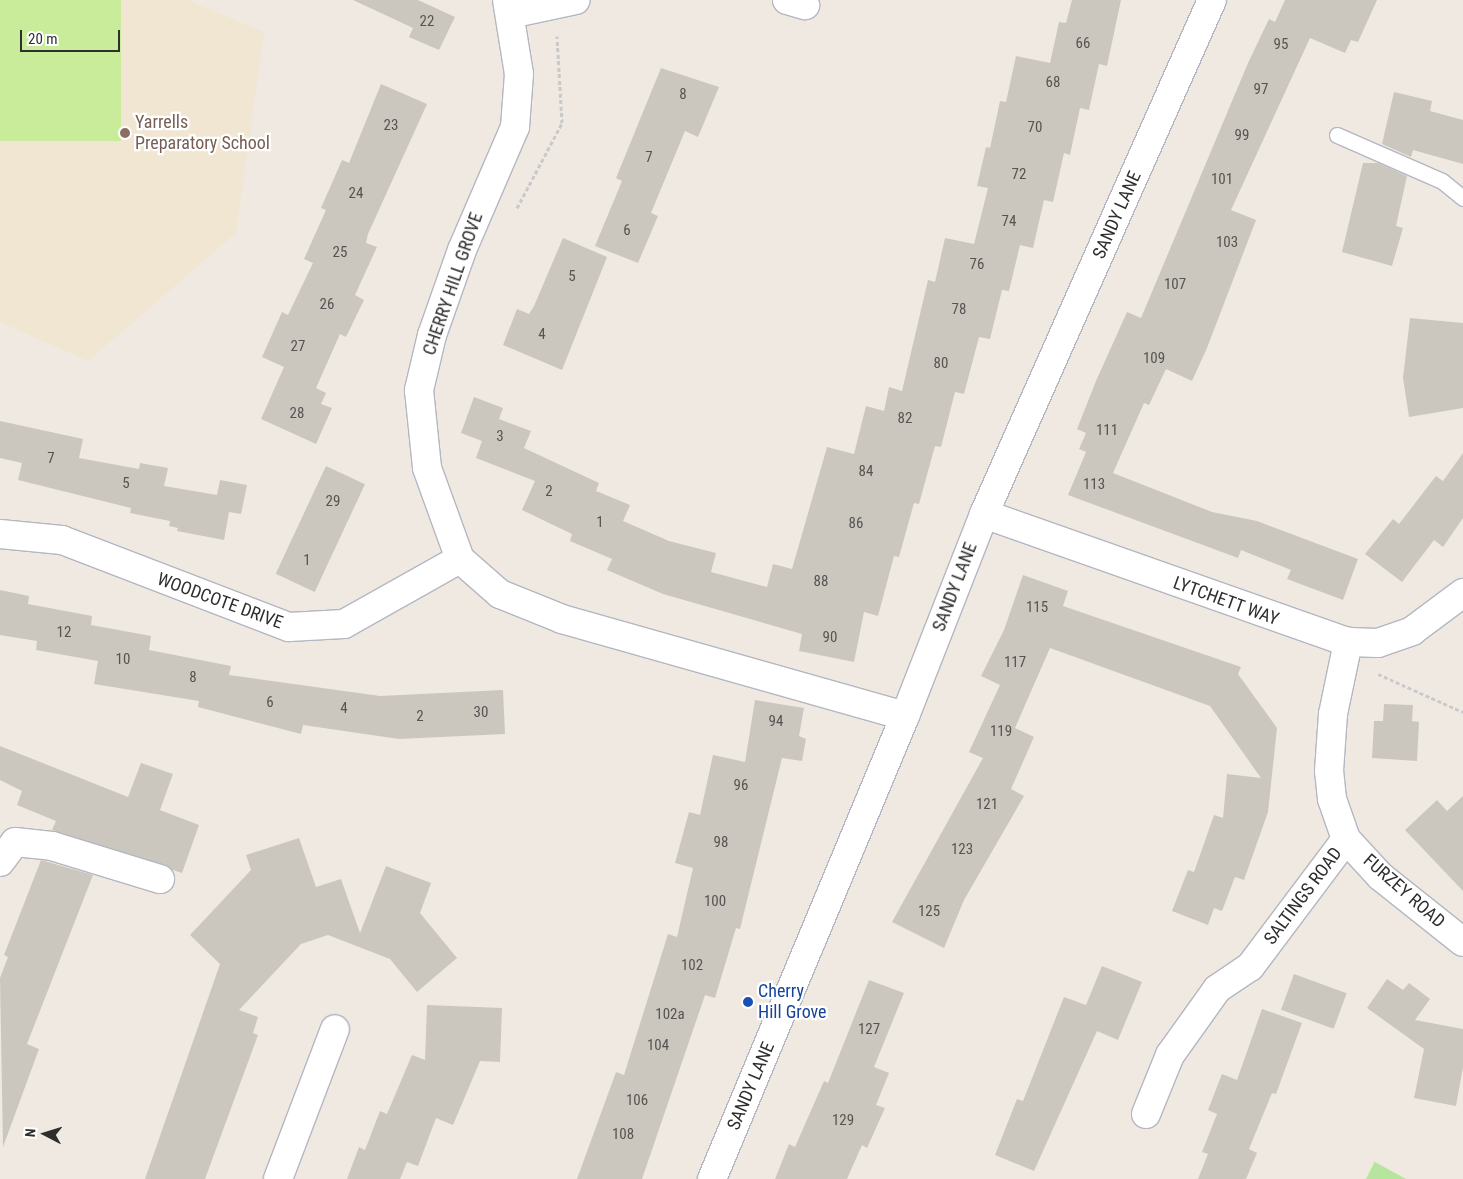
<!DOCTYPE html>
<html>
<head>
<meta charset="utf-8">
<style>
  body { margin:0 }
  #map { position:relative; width:1463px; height:1179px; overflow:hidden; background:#efe9e1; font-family:"Roboto Condensed",sans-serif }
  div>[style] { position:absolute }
  .education>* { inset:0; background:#f0e6d1 }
  .green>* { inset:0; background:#b6e59e }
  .pitch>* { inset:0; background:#c9ec9a; transform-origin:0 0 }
  .building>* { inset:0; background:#cbc7bf; transform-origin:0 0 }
  .path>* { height:3px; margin-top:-1.5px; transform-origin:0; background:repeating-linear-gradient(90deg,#c9c9c9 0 4px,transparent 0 6.5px) }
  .roads { filter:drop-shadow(1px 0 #b4b7c1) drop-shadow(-1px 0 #b4b7c1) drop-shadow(0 1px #b4b7c1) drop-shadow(0 -1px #b4b7c1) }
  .lane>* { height:15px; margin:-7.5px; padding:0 7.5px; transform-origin:7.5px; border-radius:7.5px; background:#fff }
  .street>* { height:28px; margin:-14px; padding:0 14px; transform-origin:14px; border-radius:14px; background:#fff }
  .dots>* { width:14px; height:14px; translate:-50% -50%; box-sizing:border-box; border:2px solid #fff; border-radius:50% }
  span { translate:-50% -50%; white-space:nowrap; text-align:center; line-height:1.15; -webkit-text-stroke:4.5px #fff; paint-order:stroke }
  .number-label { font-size:15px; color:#555452 }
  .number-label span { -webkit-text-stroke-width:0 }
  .education-label { font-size:18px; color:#785e54 }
  .left { translate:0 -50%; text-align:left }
  .street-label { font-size:18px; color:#2e2e2e }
  .transit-label { font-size:18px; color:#164399 }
  .north { position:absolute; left:20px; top:1109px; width:50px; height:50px; -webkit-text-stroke:4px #fff; paint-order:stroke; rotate:275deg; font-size:14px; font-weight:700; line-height:20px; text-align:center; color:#2e2e2e }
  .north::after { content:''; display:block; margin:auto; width:18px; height:22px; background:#2e2e2e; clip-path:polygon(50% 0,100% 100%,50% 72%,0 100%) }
  .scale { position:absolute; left:20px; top:30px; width:100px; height:22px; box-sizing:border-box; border:2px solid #2e2e2e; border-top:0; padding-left:6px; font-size:15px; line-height:18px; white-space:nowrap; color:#2e2e2e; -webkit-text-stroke:4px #fff; paint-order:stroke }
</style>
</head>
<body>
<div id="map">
  <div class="education">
    <i style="clip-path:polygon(0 0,187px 0,264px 32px,236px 233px,88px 361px,0 322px)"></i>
  </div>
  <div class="green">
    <i style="clip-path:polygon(1375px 1161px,1375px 1162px,1406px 1179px,1366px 1179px)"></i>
  </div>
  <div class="pitch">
    <i style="left:0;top:0;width:121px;height:141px"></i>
  </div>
  <div class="building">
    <i style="clip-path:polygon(353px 0,418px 0,455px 17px,439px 50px,409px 37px,413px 28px)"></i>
    <i style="clip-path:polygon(1072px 0,1121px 0,1107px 66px,1099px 64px,1089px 110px,1080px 108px,1070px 155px,1064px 153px,1053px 202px,1044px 200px,1033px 248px,1020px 245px,1009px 291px,1002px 290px,990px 339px,979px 337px,964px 394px,955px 392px,941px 447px,935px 446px,919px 504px,914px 503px,899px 557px,894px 556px,878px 616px,864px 612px,854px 662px,799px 651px,802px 634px,663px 594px,607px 570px,612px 559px,570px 541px,572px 534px,522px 510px,535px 481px,476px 458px,482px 441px,461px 433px,474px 397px,503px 408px,499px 419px,531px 431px,524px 448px,599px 483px,596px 491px,630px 505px,623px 521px,669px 541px,716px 553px,711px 572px,767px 587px,773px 564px,792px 569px,827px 447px,854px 454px,866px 406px,884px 411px,889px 387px,902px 391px,928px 280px,935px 282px,945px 238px,974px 244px,988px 188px,977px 186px,986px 147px,990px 148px,1000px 101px,1006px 102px,1016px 56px,1050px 63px,1059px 22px,1066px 23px)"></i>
    <i style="clip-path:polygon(1285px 0,1377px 0,1358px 42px,1351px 40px,1345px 53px,1310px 38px,1231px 210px,1256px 220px,1207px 348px,1192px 381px,1166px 369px,1149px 405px,1144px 403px,1113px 473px,1212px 512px,1257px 521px,1358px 559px,1343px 600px,1287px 579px,1291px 570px,1241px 550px,1238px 558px,1068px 495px,1086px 452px,1079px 449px,1086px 433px,1077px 429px,1096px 381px,1127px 312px,1141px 318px,1248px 63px,1269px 19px,1275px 22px)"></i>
    <i style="clip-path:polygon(661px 68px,719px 87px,698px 137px,685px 131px,651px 213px,658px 216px,638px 263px,595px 246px,622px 181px,616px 178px)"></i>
    <i style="clip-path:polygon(381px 84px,427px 104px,368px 234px,366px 243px,377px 247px,355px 295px,364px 300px,346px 337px,340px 334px,316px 388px,326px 393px,321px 404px,332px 408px,316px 444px,261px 419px,284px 367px,262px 357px,282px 312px,288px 315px,313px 263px,304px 259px,326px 210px,321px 208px,342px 160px,349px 163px)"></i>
    <i style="clip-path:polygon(1394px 92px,1432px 101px,1430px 111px,1463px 120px,1463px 164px,1413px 150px,1411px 157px,1382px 144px)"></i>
    <i style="clip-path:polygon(1363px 163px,1378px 163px,1407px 176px,1396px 226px,1403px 228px,1392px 266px,1342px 252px)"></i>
    <i style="clip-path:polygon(563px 238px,607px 257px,562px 370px,503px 345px,517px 309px,529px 314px,534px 306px)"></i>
    <i style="clip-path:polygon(1410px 318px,1463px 323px,1463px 408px,1409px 417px,1403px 378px)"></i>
    <i style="clip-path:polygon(0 421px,83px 439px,79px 458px,139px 469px,140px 463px,168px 468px,164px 486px,217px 495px,220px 480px,247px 485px,241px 514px,229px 512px,224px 540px,177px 531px,178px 528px,169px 526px,170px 521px,130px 513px,131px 508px,18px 480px,22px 463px,0 458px)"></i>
    <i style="clip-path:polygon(1463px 453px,1463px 518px,1443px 547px,1434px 540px,1402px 582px,1365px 554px,1393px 519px,1399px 524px,1436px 476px,1443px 481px)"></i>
    <i style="left:326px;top:466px;width:43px;height:119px;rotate:25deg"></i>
    <i style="clip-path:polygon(1023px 575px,1068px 591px,1063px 606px,1241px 667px,1238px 674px,1277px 728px,1268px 812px,1244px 880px,1235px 877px,1222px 911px,1214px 908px,1208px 925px,1172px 911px,1188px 870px,1194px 872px,1214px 815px,1223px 818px,1227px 774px,1261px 778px,1210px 706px,1050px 648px,1015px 728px,1034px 737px,1011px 789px,1024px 796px,964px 900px,944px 948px,892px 922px,983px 758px,969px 752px,1000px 685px,981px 676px,1004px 630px)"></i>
    <i style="clip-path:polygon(0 590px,29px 596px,28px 604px,92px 616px,91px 625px,151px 636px,149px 650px,231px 666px,229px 675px,380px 696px,503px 690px,505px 734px,399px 739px,303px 725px,301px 734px,198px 707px,199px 701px,94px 684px,98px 661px,36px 650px,37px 641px,0 635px)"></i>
    <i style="clip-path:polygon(755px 700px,804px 708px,799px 736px,806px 739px,802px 761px,782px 758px,740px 929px,736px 928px,715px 998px,705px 995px,642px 1179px,577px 1179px,616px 1072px,624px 1075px,668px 934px,677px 937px,693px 868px,675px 863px,689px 812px,700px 815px,713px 755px,745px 762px)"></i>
    <i style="clip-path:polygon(1384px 704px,1413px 705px,1412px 721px,1419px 722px,1417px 761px,1372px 758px,1374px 721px,1383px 721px)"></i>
    <i style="clip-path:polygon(0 746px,128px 797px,141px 763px,173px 774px,160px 810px,199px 825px,182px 873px,52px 830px,56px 821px,17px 805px,22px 791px,0 780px)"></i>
    <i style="clip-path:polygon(1463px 796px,1463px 891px,1405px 830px,1437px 800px,1447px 811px)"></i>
    <i style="clip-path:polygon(299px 838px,316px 887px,341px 879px,360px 933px,386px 866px,431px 883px,420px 913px,457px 958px,417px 992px,390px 959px,328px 935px,301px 944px,239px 1010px,258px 1017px,253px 1033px,258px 1035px,205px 1179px,145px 1179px,220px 964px,190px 935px,251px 870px,246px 855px)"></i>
    <i style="clip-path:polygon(41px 860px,93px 875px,27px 1044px,39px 1049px,3px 1147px,0 978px,8px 957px,4px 955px)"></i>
    <i style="clip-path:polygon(1102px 966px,1142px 982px,1118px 1040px,1097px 1031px,1034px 1171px,995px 1155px,1017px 1099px,1023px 1101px,1064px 997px,1086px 1005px)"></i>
    <i style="left:1294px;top:974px;width:56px;height:38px;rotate:20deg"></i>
    <i style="clip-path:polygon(1387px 979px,1403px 990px,1409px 983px,1430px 999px,1415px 1020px,1463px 1029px,1463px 1067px,1456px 1106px,1414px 1098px,1424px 1049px,1367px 1008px)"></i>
    <i style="clip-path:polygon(869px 980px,904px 993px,874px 1067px,889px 1073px,876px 1105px,885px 1108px,867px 1148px,862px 1145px,847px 1179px,775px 1179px,789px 1144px,795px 1147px,824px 1081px,828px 1083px)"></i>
    <i style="clip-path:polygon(427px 1005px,502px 1008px,500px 1062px,480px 1061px,453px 1125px,436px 1118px,418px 1166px,407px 1162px,400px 1179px,347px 1179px,359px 1147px,365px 1150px,380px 1111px,387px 1114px,412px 1055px,425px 1060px)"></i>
    <i style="clip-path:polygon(1262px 1009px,1302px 1023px,1276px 1094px,1272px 1093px,1249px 1149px,1257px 1153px,1246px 1179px,1198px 1179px,1208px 1154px,1202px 1152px,1217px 1114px,1208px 1110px,1222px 1074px,1237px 1080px)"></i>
  </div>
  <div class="path">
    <i style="left:517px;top:208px;width:96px;rotate:-62.1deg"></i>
    <i style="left:562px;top:123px;width:87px;rotate:-93.3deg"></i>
    <i style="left:1378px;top:674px;width:93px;rotate:24.1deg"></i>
  </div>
  <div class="roads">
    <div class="lane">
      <i style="left:1337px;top:135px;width:115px;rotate:23.7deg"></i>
      <i style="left:1442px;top:181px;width:27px;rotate:39deg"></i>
    </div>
    <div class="street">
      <i style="left:507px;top:0;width:75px;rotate:80.8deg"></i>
      <i style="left:519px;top:74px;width:53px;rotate:94.3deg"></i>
      <i style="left:515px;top:127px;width:134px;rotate:113.3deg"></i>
      <i style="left:462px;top:250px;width:90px;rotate:109.4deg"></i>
      <i style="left:432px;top:335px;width:57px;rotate:103.3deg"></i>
      <i style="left:419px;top:390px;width:78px;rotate:84.1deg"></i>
      <i style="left:427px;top:468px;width:97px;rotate:70.1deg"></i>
      <i style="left:460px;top:559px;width:53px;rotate:41.2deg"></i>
      <i style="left:500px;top:594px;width:67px;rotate:22deg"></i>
      <i style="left:562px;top:619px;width:356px;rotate:15.8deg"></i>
      <i style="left:787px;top:0;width:19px;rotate:16deg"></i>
      <i style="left:510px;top:14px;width:67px;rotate:-12deg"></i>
      <i style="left:984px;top:514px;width:386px;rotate:19.4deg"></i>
      <i style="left:1348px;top:642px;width:30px;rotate:2deg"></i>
      <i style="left:1378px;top:643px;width:36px;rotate:-19deg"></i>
      <i style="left:1412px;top:631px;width:64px;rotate:-36.7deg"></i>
      <i style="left:0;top:534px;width:62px;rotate:5.5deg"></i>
      <i style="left:62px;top:540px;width:243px;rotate:21deg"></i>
      <i style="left:289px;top:627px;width:55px;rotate:-3.1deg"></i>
      <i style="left:344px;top:624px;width:133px;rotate:-29.3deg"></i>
      <i style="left:1346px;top:839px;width:50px;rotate:47.4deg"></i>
      <i style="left:1380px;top:876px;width:106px;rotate:38.5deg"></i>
      <i style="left:0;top:862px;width:25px;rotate:-53deg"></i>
      <i style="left:15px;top:842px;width:37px;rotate:6deg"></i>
      <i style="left:52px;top:846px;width:113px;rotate:17deg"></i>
      <i style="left:1146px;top:1114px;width:64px;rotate:-67.9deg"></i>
      <i style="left:1170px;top:1055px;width:81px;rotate:-54.5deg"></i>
      <i style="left:1217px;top:989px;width:40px;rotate:-34deg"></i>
      <i style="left:1250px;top:967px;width:160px;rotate:-53.1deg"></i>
      <i style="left:1346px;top:839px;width:42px;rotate:-109.3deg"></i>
      <i style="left:1332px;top:799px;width:28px;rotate:-96deg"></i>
      <i style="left:1329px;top:771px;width:57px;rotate:-86deg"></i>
      <i style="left:1333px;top:714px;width:74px;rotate:-78.2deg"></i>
      <i style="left:278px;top:1179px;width:160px;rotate:-69.2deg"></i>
      <i style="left:712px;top:1179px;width:502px;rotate:-67.37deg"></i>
      <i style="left:905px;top:716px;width:217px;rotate:-68.6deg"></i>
      <i style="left:984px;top:514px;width:562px;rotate:-66.08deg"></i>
    </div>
  </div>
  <div class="dots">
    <i style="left:125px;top:133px;background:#8d6e63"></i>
    <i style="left:748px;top:1002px;background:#1a4fb4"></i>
  </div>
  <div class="number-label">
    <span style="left:427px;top:22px">22</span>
    <span style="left:1083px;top:44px">66</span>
    <span style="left:1281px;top:45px">95</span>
    <span style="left:1053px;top:83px">68</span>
    <span style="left:1261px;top:90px">97</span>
    <span style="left:683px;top:95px">8</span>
    <span style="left:391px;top:126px">23</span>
    <span style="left:1035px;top:128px">70</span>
    <span style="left:1242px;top:136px">99</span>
    <span style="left:649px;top:158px">7</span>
    <span style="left:1019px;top:175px">72</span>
    <span style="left:1222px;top:180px">101</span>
    <span style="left:356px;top:194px">24</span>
    <span style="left:1009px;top:222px">74</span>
    <span style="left:627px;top:231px">6</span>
    <span style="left:1227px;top:243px">103</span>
    <span style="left:340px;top:253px">25</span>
    <span style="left:977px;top:265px">76</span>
    <span style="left:572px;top:277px">5</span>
    <span style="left:1175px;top:285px">107</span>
    <span style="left:327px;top:305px">26</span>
    <span style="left:959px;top:310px">78</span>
    <span style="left:542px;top:335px">4</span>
    <span style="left:298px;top:347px">27</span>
    <span style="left:1154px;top:359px">109</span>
    <span style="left:941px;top:364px">80</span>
    <span style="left:297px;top:414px">28</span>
    <span style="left:905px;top:419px">82</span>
    <span style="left:1107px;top:431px">111</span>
    <span style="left:500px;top:437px">3</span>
    <span style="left:51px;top:459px">7</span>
    <span style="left:866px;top:472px">84</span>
    <span style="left:126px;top:484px">5</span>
    <span style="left:1094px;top:485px">113</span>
    <span style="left:549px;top:492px">2</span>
    <span style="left:333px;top:502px">29</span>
    <span style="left:600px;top:523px">1</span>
    <span style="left:856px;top:524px">86</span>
    <span style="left:307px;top:561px">1</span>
    <span style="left:821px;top:582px">88</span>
    <span style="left:1037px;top:608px">115</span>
    <span style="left:64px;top:633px">12</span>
    <span style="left:830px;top:638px">90</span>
    <span style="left:123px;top:660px">10</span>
    <span style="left:1015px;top:663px">117</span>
    <span style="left:193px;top:678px">8</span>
    <span style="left:270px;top:703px">6</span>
    <span style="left:344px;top:709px">4</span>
    <span style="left:481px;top:713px">30</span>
    <span style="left:420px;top:717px">2</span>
    <span style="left:776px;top:722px">94</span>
    <span style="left:1001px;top:732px">119</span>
    <span style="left:741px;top:786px">96</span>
    <span style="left:987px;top:805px">121</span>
    <span style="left:721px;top:843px">98</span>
    <span style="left:962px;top:850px">123</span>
    <span style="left:715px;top:902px">100</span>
    <span style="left:929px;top:912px">125</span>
    <span style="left:692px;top:966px">102</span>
    <span style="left:670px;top:1015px">102a</span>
    <span style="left:869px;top:1030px">127</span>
    <span style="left:658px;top:1046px">104</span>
    <span style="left:637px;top:1101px">106</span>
    <span style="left:843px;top:1121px">129</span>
    <span style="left:623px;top:1135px">108</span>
  </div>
  <div class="education-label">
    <span class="left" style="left:135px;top:133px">Yarrells<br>Preparatory School</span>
  </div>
  <div class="street-label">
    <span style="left:1117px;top:215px;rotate:-66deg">SANDY LANE</span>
    <span style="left:453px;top:284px;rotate:-71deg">CHERRY HILL GROVE</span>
    <span style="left:955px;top:587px;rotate:-69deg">SANDY LANE</span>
    <span style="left:220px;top:601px;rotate:20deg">WOODCOTE DRIVE</span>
    <span style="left:1226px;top:601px;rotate:20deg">LYTCHETT WAY</span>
    <span style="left:1404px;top:891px;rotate:41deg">FURZEY ROAD</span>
    <span style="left:1303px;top:896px;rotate:-53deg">SALTINGS ROAD</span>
    <span style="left:751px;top:1086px;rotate:-67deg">SANDY LANE</span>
  </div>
  <div class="transit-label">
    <span class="left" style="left:758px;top:1002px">Cherry<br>Hill Grove</span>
  </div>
  <div class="north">N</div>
  <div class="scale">20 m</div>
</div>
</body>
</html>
